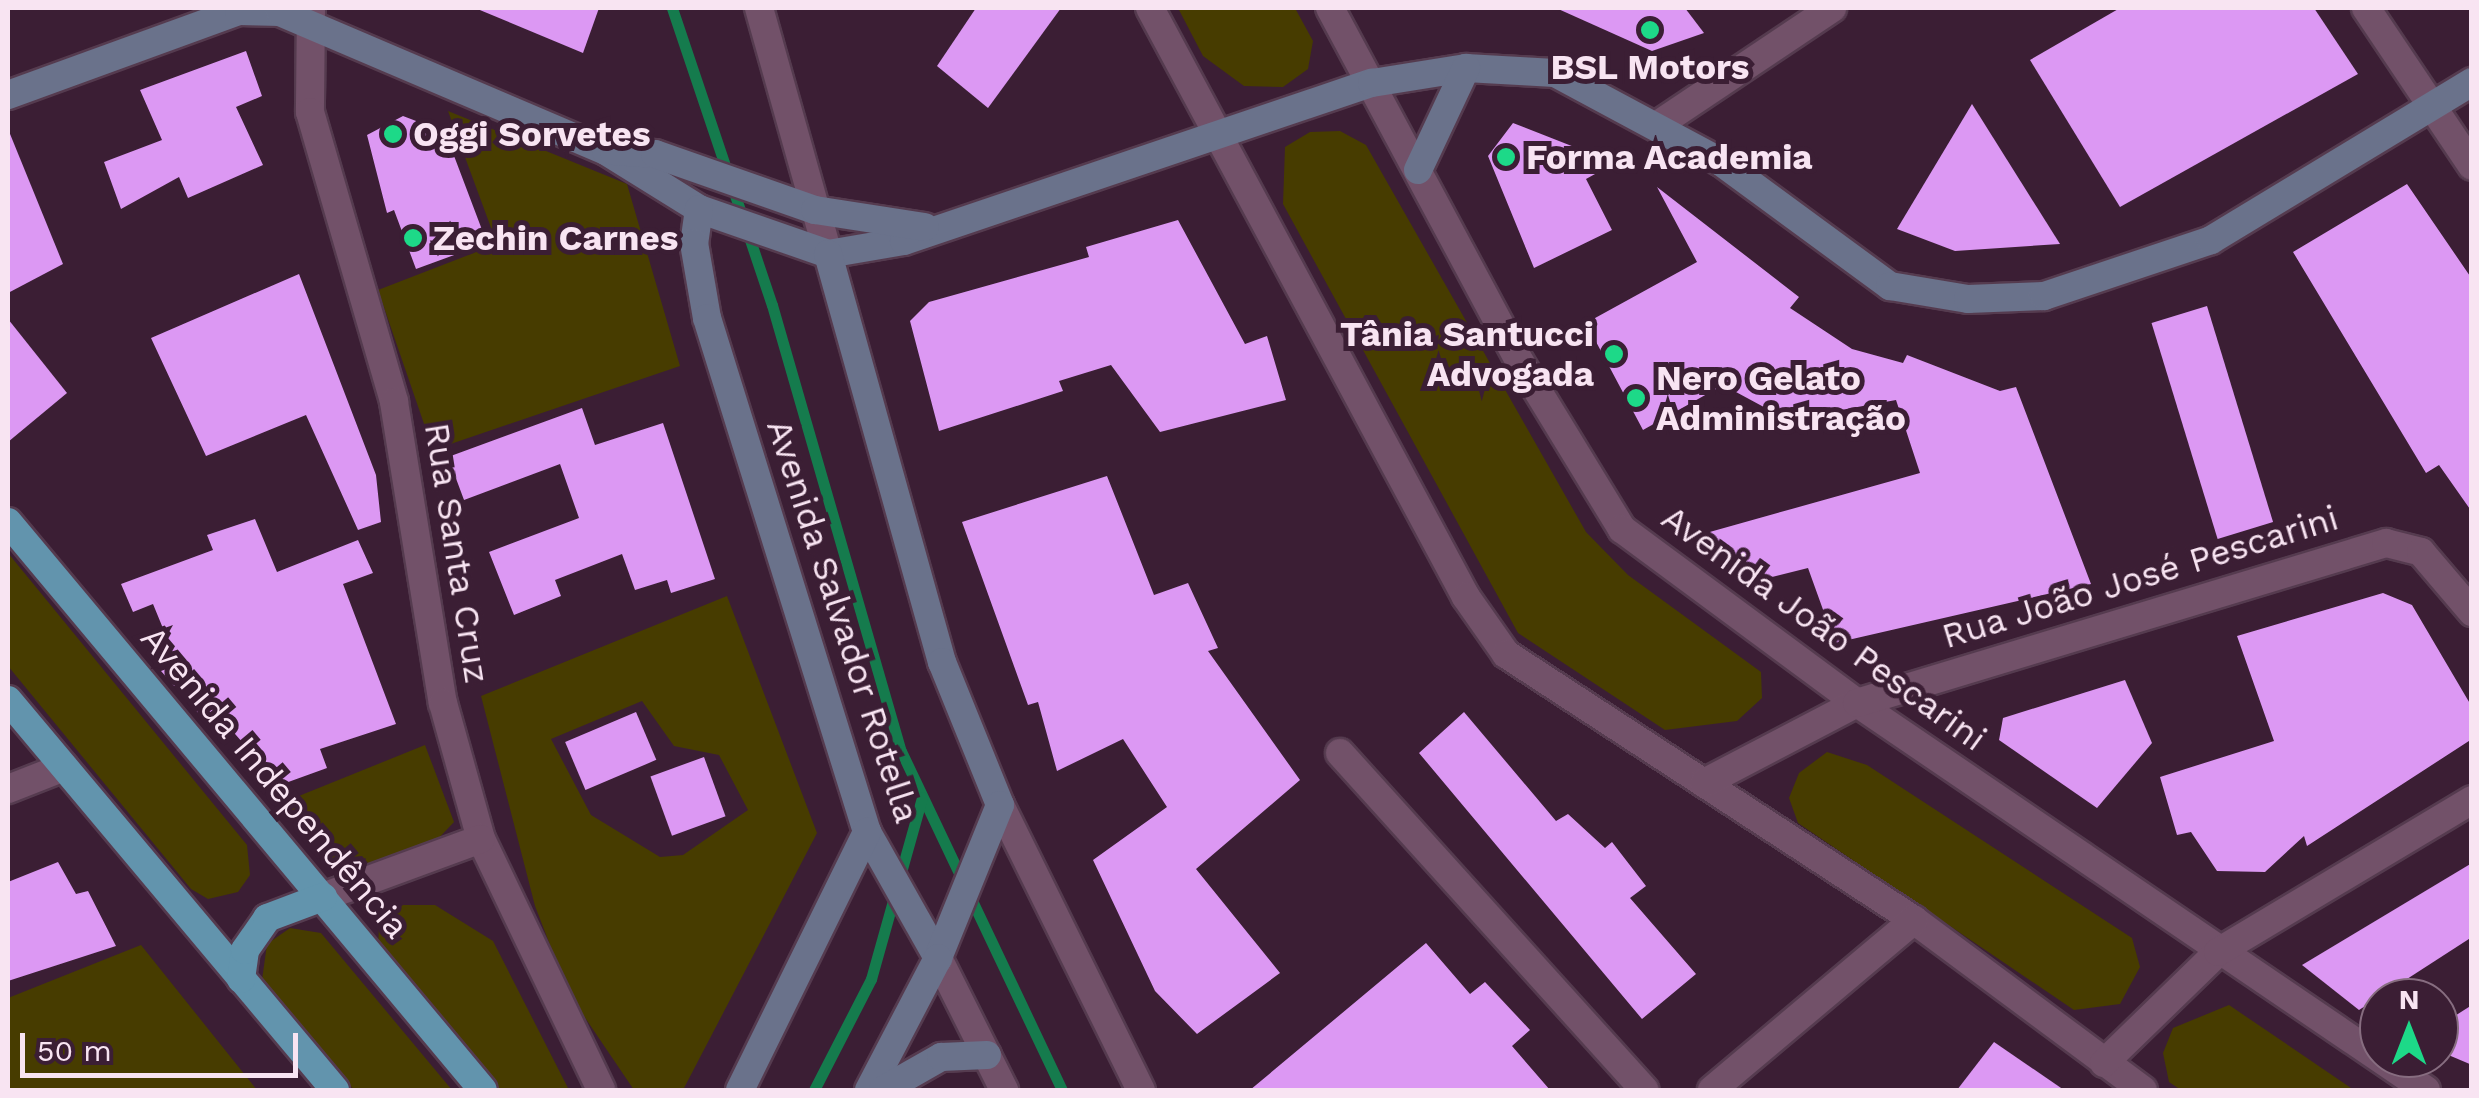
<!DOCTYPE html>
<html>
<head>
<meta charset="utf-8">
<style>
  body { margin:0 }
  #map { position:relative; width:2479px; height:1098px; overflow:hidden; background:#3b1e34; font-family:"Work Sans",sans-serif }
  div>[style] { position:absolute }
  .green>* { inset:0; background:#473c00 }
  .stream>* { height:11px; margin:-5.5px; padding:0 5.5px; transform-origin:5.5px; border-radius:5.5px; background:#157b4d }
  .building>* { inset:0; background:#dc98f3; transform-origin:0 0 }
  .roads { filter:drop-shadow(2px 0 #553b4f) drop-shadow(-2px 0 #553b4f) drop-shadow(0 2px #553b4f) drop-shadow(0 -2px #553b4f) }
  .minor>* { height:28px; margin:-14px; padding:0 14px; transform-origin:14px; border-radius:14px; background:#725169 }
  .tertiary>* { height:28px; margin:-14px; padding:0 14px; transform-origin:14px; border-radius:14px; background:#725169 }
  .secondary>* { height:28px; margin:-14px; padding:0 14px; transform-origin:14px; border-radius:14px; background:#6a728b }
  .primary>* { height:28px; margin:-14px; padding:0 14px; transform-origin:14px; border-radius:14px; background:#6294ad }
  .dots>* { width:28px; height:28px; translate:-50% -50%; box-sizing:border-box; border:5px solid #3b1e34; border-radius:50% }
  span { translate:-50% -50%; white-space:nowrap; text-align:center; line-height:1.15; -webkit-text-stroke:10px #3b1e34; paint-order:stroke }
  .poi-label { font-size:35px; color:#f8e4f2; font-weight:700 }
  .left { translate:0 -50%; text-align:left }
  .right { translate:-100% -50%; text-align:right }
  .street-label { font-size:35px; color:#f8e4f2 }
  .frame { position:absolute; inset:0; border:10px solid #f8e4f2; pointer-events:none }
  .north { position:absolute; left:2359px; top:978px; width:100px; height:100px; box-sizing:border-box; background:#3b1e34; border:2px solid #876d80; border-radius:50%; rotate:0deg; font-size:28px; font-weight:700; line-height:40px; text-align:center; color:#f8e4f2 }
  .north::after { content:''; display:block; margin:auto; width:35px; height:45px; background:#1dd988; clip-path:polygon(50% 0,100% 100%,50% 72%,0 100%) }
  .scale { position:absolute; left:20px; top:1033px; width:278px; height:45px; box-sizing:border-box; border:5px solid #f8e4f2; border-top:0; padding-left:12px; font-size:30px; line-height:35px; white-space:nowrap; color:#f8e4f2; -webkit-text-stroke:8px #3b1e34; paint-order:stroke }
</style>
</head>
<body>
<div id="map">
  <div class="green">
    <i style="clip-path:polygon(1178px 8px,1295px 8px,1313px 41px,1308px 69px,1283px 87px,1244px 86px,1203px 56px)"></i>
    <i style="clip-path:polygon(448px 111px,627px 184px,680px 366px,433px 450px,378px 290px,497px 244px)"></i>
    <i style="clip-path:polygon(1340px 131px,1366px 145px,1586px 532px,1628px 575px,1761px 672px,1762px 698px,1737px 721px,1665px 730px,1518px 633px,1283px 204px,1285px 147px,1310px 132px)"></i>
    <i style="clip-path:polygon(8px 553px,247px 845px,250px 875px,238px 892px,208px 899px,191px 889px,8px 666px)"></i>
    <i style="clip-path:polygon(evenodd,727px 596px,817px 833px,683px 1090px,634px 1090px,569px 994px,535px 906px,481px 696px,727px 596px,642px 701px,674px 746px,719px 755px,748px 810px,683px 855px,660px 857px,591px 815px,551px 739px,642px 701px)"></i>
    <i style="clip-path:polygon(425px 745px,454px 822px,436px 841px,355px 869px,332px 865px,279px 804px)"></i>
    <i style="clip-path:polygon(1827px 752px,1867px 765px,2132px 938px,2140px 967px,2120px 1004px,2074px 1010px,1798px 823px,1789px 798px,1799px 773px)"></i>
    <i style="clip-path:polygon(403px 905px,435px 905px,493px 941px,569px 1090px,495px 1090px,378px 953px,379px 921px)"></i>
    <i style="clip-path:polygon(290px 928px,321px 933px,452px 1090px,354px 1090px,262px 980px,267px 944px)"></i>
    <i style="clip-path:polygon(141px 945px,257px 1090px,8px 1090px,8px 998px)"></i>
    <i style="clip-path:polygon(2229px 1005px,2354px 1090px,2181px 1090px,2169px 1082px,2163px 1053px,2173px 1028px)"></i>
  </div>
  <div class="stream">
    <i style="left:672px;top:8px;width:313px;rotate:71.4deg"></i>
    <i style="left:772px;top:305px;width:464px;rotate:73.9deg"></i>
    <i style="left:901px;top:751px;width:375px;rotate:64.6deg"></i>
    <i style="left:814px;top:1090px;width:125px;rotate:-62.8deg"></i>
    <i style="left:871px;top:979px;width:189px;rotate:-74.3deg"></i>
  </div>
  <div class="building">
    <i style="clip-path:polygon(475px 8px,599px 8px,583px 53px)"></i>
    <i style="clip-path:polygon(976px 8px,1061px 8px,988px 108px,937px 66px)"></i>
    <i style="clip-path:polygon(1556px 8px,1685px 8px,1704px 33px,1652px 51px)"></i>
    <i style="clip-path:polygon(2120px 8px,2314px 8px,2358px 74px,2120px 207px,2030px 60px)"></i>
    <i style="clip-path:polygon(246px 51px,262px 96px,236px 107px,263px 165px,188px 198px,179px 177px,121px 209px,104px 162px,162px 140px,140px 90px)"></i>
    <i style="clip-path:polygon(1972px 104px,2060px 244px,1955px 251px,1897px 229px)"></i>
    <i style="clip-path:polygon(403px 116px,445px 132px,487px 243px,416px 269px,394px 210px,387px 213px,367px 135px)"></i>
    <i style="clip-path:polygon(1513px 123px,1615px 163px,1586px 179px,1612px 230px,1534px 268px,1488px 156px)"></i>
    <i style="clip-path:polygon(8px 129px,63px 264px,8px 293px)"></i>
    <i style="clip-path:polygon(2407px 184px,2472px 279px,2472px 512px,2439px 465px,2426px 473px,2293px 252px)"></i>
    <i style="clip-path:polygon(1657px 187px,1799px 297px,1790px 308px,1852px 349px,1903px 363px,1907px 355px,2000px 391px,2016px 387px,2091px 584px,1835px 643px,1808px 568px,1764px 579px,1699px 535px,1920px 473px,1896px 400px,1808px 416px,1801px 427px,1723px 385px,1643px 430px,1586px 323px,1697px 262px)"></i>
    <i style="clip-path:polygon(1178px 220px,1245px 344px,1267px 336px,1286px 400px,1160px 432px,1111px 365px,1059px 381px,1063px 391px,939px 431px,910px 321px,929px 302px,1089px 257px,1086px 247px)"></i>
    <i style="clip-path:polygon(299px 274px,376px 475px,381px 522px,358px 530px,306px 415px,206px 456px,151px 338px)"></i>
    <i style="left:2207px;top:306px;width:226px;height:58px;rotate:73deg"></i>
    <i style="clip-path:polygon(8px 319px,67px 393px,8px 442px)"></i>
    <i style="clip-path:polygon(582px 408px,595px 445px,663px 423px,715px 579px,671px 593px,667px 580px,635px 590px,622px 554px,555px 580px,561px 596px,514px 615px,489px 552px,579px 518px,560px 464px,464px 500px,448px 457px)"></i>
    <i style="clip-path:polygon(1107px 476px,1154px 595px,1188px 583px,1218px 648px,1208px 651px,1300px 780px,1196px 869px,1280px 973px,1197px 1034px,1155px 991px,1093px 860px,1167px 807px,1123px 739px,1057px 771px,1038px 702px,1028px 705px,962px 522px)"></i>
    <i style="clip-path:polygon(255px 519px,277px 572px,358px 540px,373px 573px,343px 584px,396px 724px,320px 749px,327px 768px,280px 785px,228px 726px,214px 731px,161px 671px,178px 665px,153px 604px,133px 612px,121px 584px,213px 550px,207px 535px)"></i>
    <i style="clip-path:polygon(2383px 593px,2412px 605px,2472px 707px,2472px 739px,2307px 846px,2304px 836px,2265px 872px,2217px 871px,2191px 832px,2177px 835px,2160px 777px,2274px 741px,2237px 636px)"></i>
    <i style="clip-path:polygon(2125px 680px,2152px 743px,2097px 808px,1999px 740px,2003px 718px)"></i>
    <i style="left:636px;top:712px;width:52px;height:77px;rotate:67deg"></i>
    <i style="clip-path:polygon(1464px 712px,1556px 821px,1568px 814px,1605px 848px,1612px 842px,1646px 886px,1630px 898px,1696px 974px,1642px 1019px,1419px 753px)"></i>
    <i style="left:704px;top:757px;width:63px;height:57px;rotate:70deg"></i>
    <i style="clip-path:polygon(58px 862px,76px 894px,88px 891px,116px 946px,8px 981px,8px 882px)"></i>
    <i style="clip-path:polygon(2472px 863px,2472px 937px,2359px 1010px,2302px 965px)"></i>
    <i style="clip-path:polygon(1426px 943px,1470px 994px,1485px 982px,1530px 1030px,1512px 1046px,1550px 1090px,1250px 1090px)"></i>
    <i style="clip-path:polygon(2472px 1005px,2472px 1065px,2439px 1051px,2439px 1026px)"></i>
    <i style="clip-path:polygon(1994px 1042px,2064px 1090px,1957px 1090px)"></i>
  </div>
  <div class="roads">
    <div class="minor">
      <i style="left:1150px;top:8px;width:668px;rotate:61.79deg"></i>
      <i style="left:1466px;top:597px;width:70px;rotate:54.9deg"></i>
      <i style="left:1506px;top:654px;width:487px;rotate:33.1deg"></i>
      <i style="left:1914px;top:920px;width:285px;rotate:36.6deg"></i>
      <i style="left:1330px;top:8px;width:402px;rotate:61.8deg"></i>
      <i style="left:1520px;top:362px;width:196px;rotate:58.6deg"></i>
      <i style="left:1622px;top:529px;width:292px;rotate:36.5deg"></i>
      <i style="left:1857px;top:703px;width:688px;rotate:34.22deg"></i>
      <i style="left:2366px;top:8px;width:190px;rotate:56.1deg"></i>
      <i style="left:1656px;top:126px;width:212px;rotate:-33.8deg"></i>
      <i style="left:1340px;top:753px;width:454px;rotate:47.9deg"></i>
      <i style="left:1704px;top:783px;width:173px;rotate:-27.6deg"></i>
      <i style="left:1857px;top:703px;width:553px;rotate:-16.83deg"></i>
      <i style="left:2386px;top:543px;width:36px;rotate:14deg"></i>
      <i style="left:2421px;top:552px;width:79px;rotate:49.6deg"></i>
      <i style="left:8px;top:789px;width:60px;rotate:-21.4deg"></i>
      <i style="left:2104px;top:1063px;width:159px;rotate:-44.2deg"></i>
      <i style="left:2218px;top:952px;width:296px;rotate:-30.9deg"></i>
      <i style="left:1712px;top:1090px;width:264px;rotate:-40.1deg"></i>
    </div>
    <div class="tertiary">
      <i style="left:311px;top:8px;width:104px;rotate:90.6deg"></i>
      <i style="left:310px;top:112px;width:302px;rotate:73.8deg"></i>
      <i style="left:394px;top:402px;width:305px;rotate:80.8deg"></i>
      <i style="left:443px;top:703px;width:141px;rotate:74.4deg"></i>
      <i style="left:481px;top:839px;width:278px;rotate:64.4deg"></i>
      <i style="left:759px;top:8px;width:255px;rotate:74.3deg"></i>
      <i style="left:1000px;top:805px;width:318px;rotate:63.7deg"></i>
      <i style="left:323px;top:897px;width:168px;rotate:-20.2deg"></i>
      <i style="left:938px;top:958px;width:148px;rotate:63.4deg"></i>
    </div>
    <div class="secondary">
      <i style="left:8px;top:95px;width:246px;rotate:-20deg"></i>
      <i style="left:239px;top:11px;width:41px;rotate:1.4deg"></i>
      <i style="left:280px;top:12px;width:354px;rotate:23.1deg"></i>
      <i style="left:606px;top:151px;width:110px;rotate:31.9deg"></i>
      <i style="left:699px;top:209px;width:137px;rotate:19.2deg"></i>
      <i style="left:828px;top:254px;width:77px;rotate:-9.7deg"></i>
      <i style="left:904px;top:241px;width:494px;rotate:-18.7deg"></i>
      <i style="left:1372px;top:83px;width:95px;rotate:-9.1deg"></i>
      <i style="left:1466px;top:68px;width:89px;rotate:3.2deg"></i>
      <i style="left:1555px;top:73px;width:188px;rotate:28.2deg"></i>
      <i style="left:1721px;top:162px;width:210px;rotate:36.3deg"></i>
      <i style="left:1890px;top:286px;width:79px;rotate:9.5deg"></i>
      <i style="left:1968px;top:299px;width:76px;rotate:-2.3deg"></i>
      <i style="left:2044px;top:296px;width:176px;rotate:-18.5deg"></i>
      <i style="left:2211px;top:240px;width:305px;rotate:-31.2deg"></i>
      <i style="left:614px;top:151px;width:41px;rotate:4.2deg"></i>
      <i style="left:655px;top:154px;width:170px;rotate:19.3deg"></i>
      <i style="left:815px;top:210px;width:111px;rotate:8.8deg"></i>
      <i style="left:1418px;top:170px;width:113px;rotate:-64.8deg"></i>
      <i style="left:699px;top:209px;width:34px;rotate:98deg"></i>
      <i style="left:694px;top:243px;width:76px;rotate:80.2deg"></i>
      <i style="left:707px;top:318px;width:538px;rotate:72.71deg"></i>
      <i style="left:867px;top:832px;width:145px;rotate:60.6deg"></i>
      <i style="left:828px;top:254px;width:424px;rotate:74.4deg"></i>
      <i style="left:942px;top:662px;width:154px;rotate:67.9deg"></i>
      <i style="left:1000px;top:805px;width:165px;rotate:112.1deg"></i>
      <i style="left:938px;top:958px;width:149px;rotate:117.6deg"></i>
      <i style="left:740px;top:1090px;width:288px;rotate:-63.8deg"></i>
      <i style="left:883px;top:1090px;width:67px;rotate:-29.6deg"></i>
      <i style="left:941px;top:1057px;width:46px;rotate:-2.5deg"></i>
    </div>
    <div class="primary">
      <i style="left:8px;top:522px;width:740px;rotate:50.1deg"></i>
      <i style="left:8px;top:700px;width:509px;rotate:50.02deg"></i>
      <i style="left:241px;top:979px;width:29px;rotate:-82deg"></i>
      <i style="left:245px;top:950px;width:39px;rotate:-55deg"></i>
      <i style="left:267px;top:918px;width:60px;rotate:-20.6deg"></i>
    </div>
  </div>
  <div class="dots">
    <i style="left:1650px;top:30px;background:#1dd988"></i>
    <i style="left:393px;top:134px;background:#1dd988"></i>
    <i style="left:1506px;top:157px;background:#1dd988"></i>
    <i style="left:413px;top:238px;background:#1dd988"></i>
    <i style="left:1614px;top:354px;background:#1dd988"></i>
    <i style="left:1636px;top:398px;background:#1dd988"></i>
  </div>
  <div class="poi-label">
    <span style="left:1650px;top:67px">BSL Motors</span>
    <span class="left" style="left:413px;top:134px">Oggi Sorvetes</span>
    <span class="left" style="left:1526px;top:157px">Forma Academia</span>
    <span class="left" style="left:433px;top:238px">Zechin Carnes</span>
    <span class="right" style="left:1594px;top:354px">Tânia Santucci<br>Advogada</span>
    <span class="left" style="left:1656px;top:398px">Nero Gelato<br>Administração</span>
  </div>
  <div class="street-label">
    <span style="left:457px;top:553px;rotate:81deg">Rua Santa Cruz</span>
    <span style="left:2140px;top:577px;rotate:-17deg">Rua João José Pescarini</span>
    <span style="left:843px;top:621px;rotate:72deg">Avenida Salvador Rotella</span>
    <span style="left:1824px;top:628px;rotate:36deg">Avenida João Pescarini</span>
    <span style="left:275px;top:782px;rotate:50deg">Avenida Independência</span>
  </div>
  <div class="frame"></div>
  <div class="north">N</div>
  <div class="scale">50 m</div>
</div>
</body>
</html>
